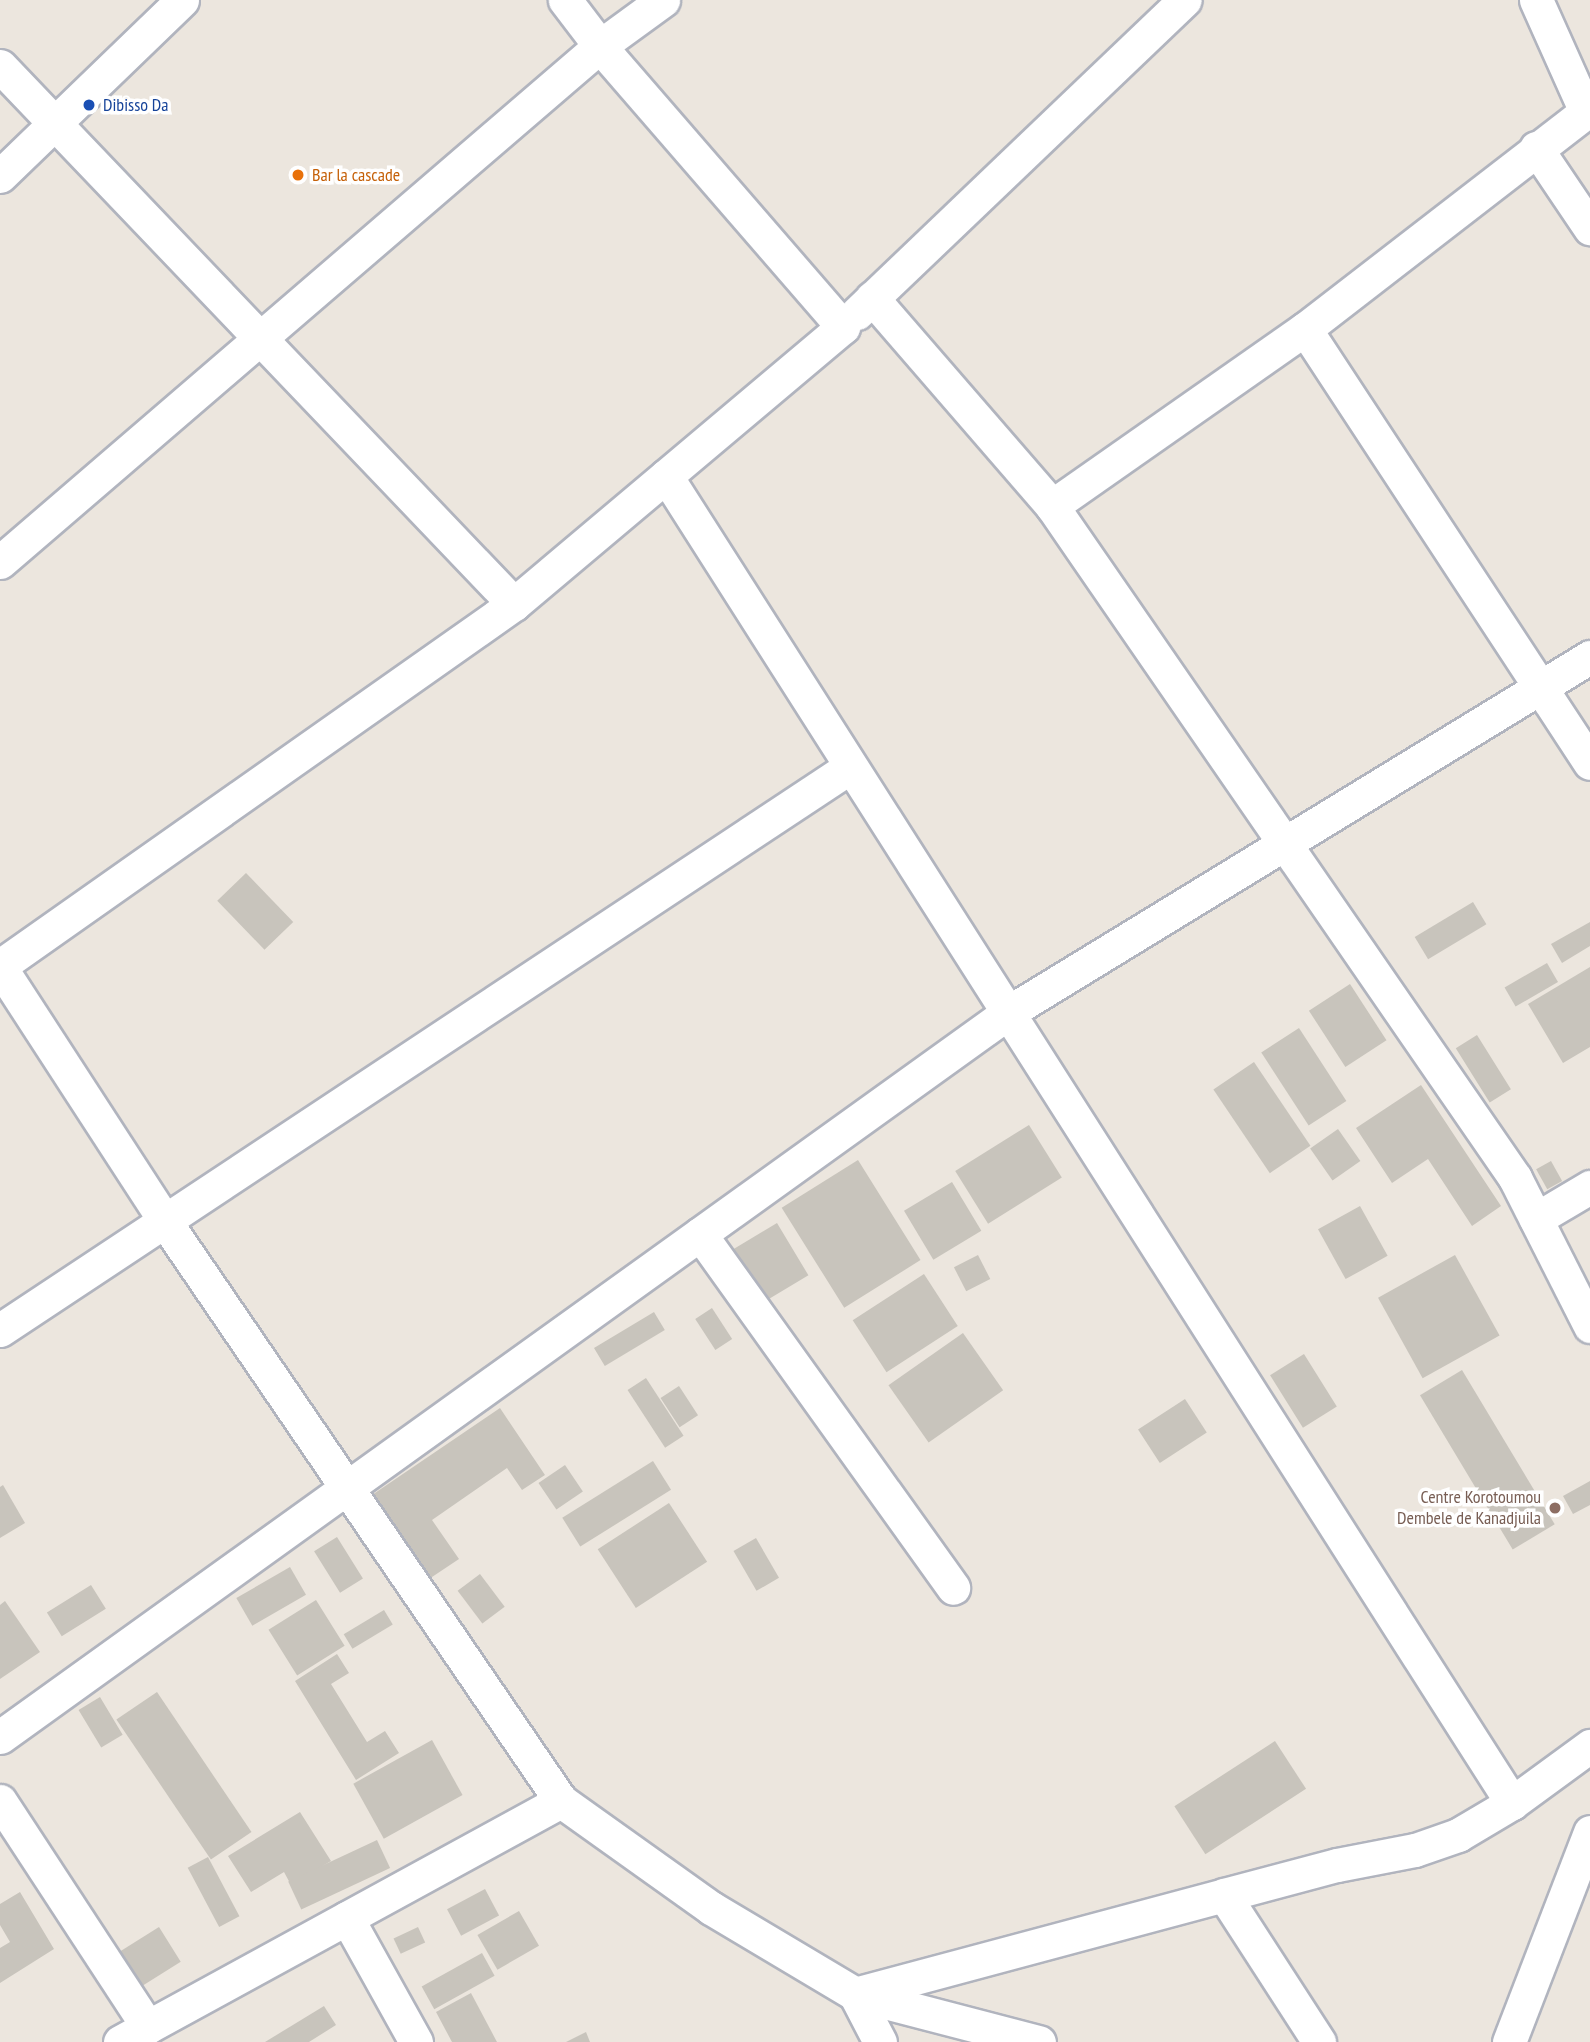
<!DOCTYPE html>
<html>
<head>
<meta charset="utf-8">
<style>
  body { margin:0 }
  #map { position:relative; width:1590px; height:2042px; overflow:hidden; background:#ece6de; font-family:"PT Sans Narrow",sans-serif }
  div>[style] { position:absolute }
  .building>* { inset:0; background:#c8c4bc; transform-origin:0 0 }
  .roads { filter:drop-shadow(2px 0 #b1b4be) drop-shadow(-2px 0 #b1b4be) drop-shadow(0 2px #b1b4be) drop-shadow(0 -2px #b1b4be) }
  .street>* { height:33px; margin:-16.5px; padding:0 16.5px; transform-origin:16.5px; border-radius:16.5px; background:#fff }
  .dots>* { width:19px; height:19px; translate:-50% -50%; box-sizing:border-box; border:4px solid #fff; border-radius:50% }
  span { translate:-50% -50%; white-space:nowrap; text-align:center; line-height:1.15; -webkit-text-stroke:7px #fff; paint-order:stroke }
  .transit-label { font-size:18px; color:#164399 }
  .left { translate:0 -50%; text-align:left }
  .food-label { font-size:18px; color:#c56008 }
  .education-label { font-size:18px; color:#785e54 }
  .right { translate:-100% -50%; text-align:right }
</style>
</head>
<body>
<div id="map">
  <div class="building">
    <i style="left:246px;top:873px;width:68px;height:40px;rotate:46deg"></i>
    <i style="left:1473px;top:902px;width:26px;height:68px;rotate:59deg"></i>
    <i style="clip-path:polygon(1590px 922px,1590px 946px,1562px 963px,1551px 944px)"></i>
    <i style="left:1547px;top:963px;width:22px;height:49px;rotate:60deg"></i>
    <i style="clip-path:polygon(1590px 967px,1590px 1047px,1563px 1063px,1528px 1004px)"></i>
    <i style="left:1350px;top:984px;width:67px;height:49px;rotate:57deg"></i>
    <i style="left:1299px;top:1028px;width:87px;height:45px;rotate:57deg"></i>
    <i style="left:1477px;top:1035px;width:64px;height:25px;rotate:58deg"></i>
    <i style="left:1254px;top:1062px;width:101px;height:49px;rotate:56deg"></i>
    <i style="clip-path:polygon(1421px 1085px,1501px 1206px,1472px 1226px,1428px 1159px,1392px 1183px,1356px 1128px)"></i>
    <i style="left:1029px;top:1125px;width:62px;height:87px;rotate:58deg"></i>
    <i style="left:1338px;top:1129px;width:39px;height:34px;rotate:55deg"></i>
    <i style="left:858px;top:1160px;width:118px;height:90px;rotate:58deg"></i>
    <i style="left:1551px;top:1161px;width:23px;height:17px;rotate:61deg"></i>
    <i style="left:952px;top:1182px;width:57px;height:56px;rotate:59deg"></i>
    <i style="left:1360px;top:1206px;width:57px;height:48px;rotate:61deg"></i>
    <i style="left:777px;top:1223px;width:61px;height:52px;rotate:59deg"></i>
    <i style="left:978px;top:1255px;width:27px;height:27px;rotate:63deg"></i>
    <i style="left:1455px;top:1255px;width:92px;height:88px;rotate:61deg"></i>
    <i style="left:924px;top:1274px;width:62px;height:85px;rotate:57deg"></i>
    <i style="left:712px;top:1308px;width:37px;height:20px;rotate:57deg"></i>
    <i style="left:654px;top:1312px;width:21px;height:70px;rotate:59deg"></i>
    <i style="left:963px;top:1333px;width:70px;height:91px;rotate:55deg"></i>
    <i style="left:1304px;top:1354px;width:62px;height:40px;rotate:58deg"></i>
    <i style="left:1462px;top:1370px;width:180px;height:49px;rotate:59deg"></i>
    <i style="left:646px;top:1378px;width:69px;height:22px;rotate:57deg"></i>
    <i style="left:679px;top:1386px;width:35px;height:22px;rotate:57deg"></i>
    <i style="left:1185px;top:1399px;width:40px;height:56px;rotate:57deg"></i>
    <i style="clip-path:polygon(500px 1408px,545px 1475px,522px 1490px,507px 1468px,432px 1520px,459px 1559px,426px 1581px,369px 1497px)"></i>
    <i style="left:653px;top:1461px;width:34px;height:107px;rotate:58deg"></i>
    <i style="left:565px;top:1465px;width:32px;height:32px;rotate:56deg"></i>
    <i style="clip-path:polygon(1590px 1481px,1590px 1505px,1573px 1514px,1563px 1496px)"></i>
    <i style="clip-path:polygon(3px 1485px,25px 1523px,0 1538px,0 1487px)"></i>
    <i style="left:669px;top:1503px;width:70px;height:85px;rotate:57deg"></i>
    <i style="left:337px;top:1537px;width:49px;height:27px;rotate:58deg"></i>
    <i style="left:756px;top:1538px;width:46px;height:26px;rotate:60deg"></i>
    <i style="left:290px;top:1567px;width:32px;height:62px;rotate:60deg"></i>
    <i style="left:480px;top:1574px;width:41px;height:28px;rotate:53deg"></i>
    <i style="left:91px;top:1585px;width:28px;height:52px;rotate:58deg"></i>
    <i style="left:316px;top:1600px;width:54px;height:56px;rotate:58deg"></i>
    <i style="clip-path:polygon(5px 1601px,40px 1652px,0 1679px,0 1605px)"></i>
    <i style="left:384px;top:1610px;width:17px;height:47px;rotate:59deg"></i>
    <i style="clip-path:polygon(337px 1654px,349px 1673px,331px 1684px,367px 1742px,385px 1731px,399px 1753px,356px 1780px,295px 1681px)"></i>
    <i style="left:157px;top:1692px;width:169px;height:49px;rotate:56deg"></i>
    <i style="left:100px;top:1697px;width:44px;height:25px;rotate:59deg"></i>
    <i style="left:432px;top:1740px;width:63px;height:90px;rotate:61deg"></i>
    <i style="left:1275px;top:1741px;width:57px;height:120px;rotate:57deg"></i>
    <i style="clip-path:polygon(300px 1812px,331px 1861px,291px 1885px,284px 1872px,251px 1892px,228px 1856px)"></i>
    <i style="left:377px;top:1840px;width:31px;height:98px;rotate:65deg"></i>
    <i style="left:208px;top:1857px;width:67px;height:23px;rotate:62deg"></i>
    <i style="left:485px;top:1889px;width:30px;height:43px;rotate:62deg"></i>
    <i style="clip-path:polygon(20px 1892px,54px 1949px,0 1983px,0 1948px,10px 1942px,0 1925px,0 1904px)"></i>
    <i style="left:519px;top:1911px;width:40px;height:48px;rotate:60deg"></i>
    <i style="left:159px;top:1927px;width:41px;height:47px;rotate:58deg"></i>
    <i style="left:418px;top:1927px;width:17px;height:27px;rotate:65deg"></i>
    <i style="left:482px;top:1953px;width:26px;height:69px;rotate:61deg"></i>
    <i style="clip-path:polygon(471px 1993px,497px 2042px,452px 2042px,436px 2012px)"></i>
    <i style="clip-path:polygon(324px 2006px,336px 2025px,309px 2042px,265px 2042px)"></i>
    <i style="clip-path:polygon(586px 2032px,590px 2042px,566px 2042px)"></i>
  </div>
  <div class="roads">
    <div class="street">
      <i style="left:1536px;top:0;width:123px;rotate:65.9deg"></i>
      <i style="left:0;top:66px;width:744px;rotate:46.31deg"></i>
      <i style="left:1536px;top:148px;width:97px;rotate:56deg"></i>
      <i style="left:0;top:176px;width:253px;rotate:-44deg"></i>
      <i style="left:872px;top:298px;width:275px;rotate:49.1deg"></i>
      <i style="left:1052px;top:506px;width:816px;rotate:55.43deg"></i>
      <i style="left:1515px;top:1178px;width:166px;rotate:63.1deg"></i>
      <i style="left:857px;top:313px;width:453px;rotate:-43.7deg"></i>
      <i style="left:1305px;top:329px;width:519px;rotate:56.71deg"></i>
      <i style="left:666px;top:476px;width:1574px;rotate:57.48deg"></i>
      <i style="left:1052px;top:506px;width:309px;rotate:-35deg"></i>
      <i style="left:1305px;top:329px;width:360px;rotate:-37.7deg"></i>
      <i style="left:0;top:562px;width:791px;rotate:-40.7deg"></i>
      <i style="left:600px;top:46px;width:78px;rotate:-36.1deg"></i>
      <i style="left:0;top:966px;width:629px;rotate:-35.16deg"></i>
      <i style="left:514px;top:604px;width:430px;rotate:-40.1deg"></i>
      <i style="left:843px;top:327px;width:371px;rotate:-130.9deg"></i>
      <i style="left:600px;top:46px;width:58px;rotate:-127.3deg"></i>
      <i style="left:0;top:967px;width:302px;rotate:57deg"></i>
      <i style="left:164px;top:1220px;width:704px;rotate:55.66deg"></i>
      <i style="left:561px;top:1801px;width:184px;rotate:35.5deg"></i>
      <i style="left:711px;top:1908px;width:168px;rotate:30.8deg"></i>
      <i style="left:855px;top:1994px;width:54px;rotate:62.5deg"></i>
      <i style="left:1536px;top:1219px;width:63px;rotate:-30.7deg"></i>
      <i style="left:700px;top:1234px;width:435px;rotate:54.4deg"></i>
      <i style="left:0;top:1330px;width:1020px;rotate:-33.52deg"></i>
      <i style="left:0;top:1737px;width:1242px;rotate:-35.7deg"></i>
      <i style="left:1009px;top:1012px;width:681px;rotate:-31.43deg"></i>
      <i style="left:0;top:1801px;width:270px;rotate:56.8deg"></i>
      <i style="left:1224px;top:1895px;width:117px;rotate:-14.9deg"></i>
      <i style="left:1337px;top:1865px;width:79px;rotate:-10.9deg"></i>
      <i style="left:1415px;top:1850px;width:46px;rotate:-19.2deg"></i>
      <i style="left:1458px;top:1835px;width:63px;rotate:-30.7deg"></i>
      <i style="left:1512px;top:1803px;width:97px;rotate:-36.2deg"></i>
      <i style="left:347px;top:1918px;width:142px;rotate:60.9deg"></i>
      <i style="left:855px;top:1994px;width:382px;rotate:-15deg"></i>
      <i style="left:1224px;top:1895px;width:175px;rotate:57.1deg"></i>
      <i style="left:858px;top:1995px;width:187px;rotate:14.6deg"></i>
      <i style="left:120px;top:2042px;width:503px;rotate:-28.66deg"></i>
      <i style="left:1509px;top:2042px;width:225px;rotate:-68.9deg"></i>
    </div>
  </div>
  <div class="dots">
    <i style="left:89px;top:105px;background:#1a4fb4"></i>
    <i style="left:298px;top:175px;background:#e8710a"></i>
    <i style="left:1555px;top:1508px;background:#8d6e63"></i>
  </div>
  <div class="transit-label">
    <span class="left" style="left:103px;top:105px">Dibisso Da</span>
  </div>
  <div class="food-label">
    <span class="left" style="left:312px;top:175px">Bar la cascade</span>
  </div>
  <div class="education-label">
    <span class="right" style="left:1541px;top:1508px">Centre Korotoumou<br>Dembele de Kanadjuila</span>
  </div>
</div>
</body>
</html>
